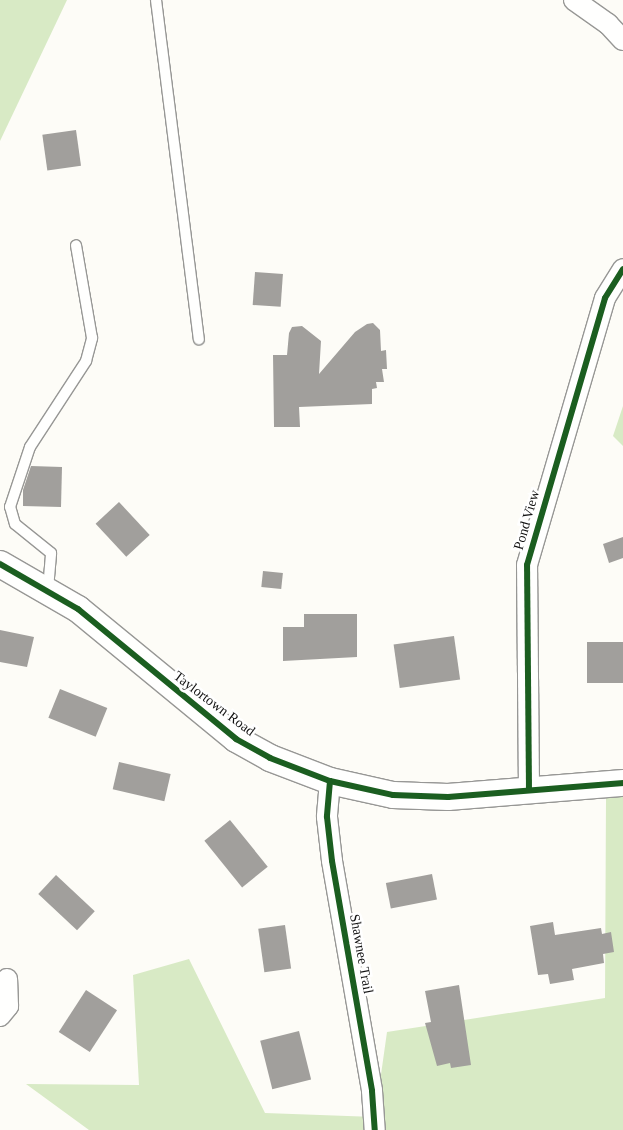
<!DOCTYPE html>
<html>
<head>
<meta charset="utf-8">
<style>
  body { margin:0 }
  #map { position:relative; width:623px; height:1130px; overflow:hidden; background:#fdfcf7; font-family:"Times New Roman",serif }
  div>[style] { position:absolute }
  .forest>* { inset:0; background:#d8eac5 }
  .building>* { inset:0; background:#a19f9c; transform-origin:0 0 }
  .roads { filter:drop-shadow(1px 0 #979795) drop-shadow(-1px 0 #979795) drop-shadow(0 1px #979795) drop-shadow(0 -1px #979795) }
  .service>* { height:10px; margin:-5px; padding:0 5px; transform-origin:5px; border-radius:5px; background:#fffffe }
  .minor>* { height:20px; margin:-10px; padding:0 10px; transform-origin:10px; border-radius:10px; background:#fffffe }
  .tertiary>* { height:26px; margin:-13px; padding:0 13px; transform-origin:13px; border-radius:13px; background:#fffffe }
  .cycleway>* { height:6px; margin:-3px; padding:0 3px; transform-origin:3px; border-radius:3px; background:#1b5e20 }
  span { translate:-50% -50%; white-space:nowrap; text-align:center; line-height:1.15; -webkit-text-stroke:5px #fff; paint-order:stroke }
  .street-label { font-size:14px; color:#111 }
</style>
</head>
<body>
<div id="map">
  <div class="forest">
    <i style="clip-path:polygon(0 0,67px 0,0 141px)"></i>
    <i style="clip-path:polygon(623px 406px,623px 446px,613px 436px)"></i>
    <i style="clip-path:polygon(623px 796px,623px 1130px,89px 1130px,26px 1084px,139px 1085px,133px 975px,189px 959px,265px 1113px,375px 1117px,387px 1032px,605px 998px,606px 797px)"></i>
  </div>
  <div class="building">
    <i style="left:76px;top:130px;width:36px;height:34px;rotate:82deg"></i>
    <i style="left:255px;top:272px;width:28px;height:33px;rotate:4deg"></i>
    <i style="clip-path:polygon(373px 323px,380px 330px,381px 351px,386px 350px,387px 369px,382px 369px,384px 382px,376px 382px,377px 388px,372px 389px,372px 404px,299px 407px,300px 427px,274px 427px,273px 355px,287px 355px,289px 333px,292px 327px,302px 326px,321px 341px,319px 374px,355px 332px,367px 324px)"></i>
    <i style="clip-path:polygon(31px 466px,62px 467px,61px 507px,23px 506px,23px 490px)"></i>
    <i style="left:119px;top:502px;width:45px;height:32px;rotate:47deg"></i>
    <i style="clip-path:polygon(623px 537px,623px 558px,609px 563px,603px 544px)"></i>
    <i style="left:263px;top:571px;width:20px;height:16px;rotate:6deg"></i>
    <i style="clip-path:polygon(304px 614px,357px 614px,357px 657px,283px 661px,283px 627px,304px 627px)"></i>
    <i style="clip-path:polygon(0 630px,34px 637px,27px 667px,0 662px)"></i>
    <i style="left:454px;top:636px;width:44px;height:61px;rotate:82deg"></i>
    <i style="left:587px;top:642px;width:36px;height:41px"></i>
    <i style="left:60px;top:689px;width:51px;height:31px;rotate:22deg"></i>
    <i style="left:119px;top:762px;width:53px;height:28px;rotate:13deg"></i>
    <i style="left:230px;top:820px;width:60px;height:33px;rotate:51deg"></i>
    <i style="left:432px;top:874px;width:26px;height:47px;rotate:79deg"></i>
    <i style="left:56px;top:875px;width:53px;height:26px;rotate:43deg"></i>
    <i style="clip-path:polygon(553px 922px,555px 935px,601px 928px,602px 934px,611px 932px,614px 952px,603px 954px,604px 963px,572px 969px,574px 980px,550px 984px,548px 974px,538px 975px,530px 926px)"></i>
    <i style="left:285px;top:925px;width:44px;height:27px;rotate:82deg"></i>
    <i style="clip-path:polygon(459px 985px,471px 1065px,451px 1068px,450px 1063px,437px 1066px,425px 1023px,431px 1022px,425px 991px)"></i>
    <i style="left:86px;top:990px;width:37px;height:50px;rotate:33deg"></i>
    <i style="left:299px;top:1031px;width:50px;height:40px;rotate:76deg"></i>
  </div>
  <div class="roads">
    <div class="service">
      <i style="left:156px;top:0;width:342px;rotate:82.8deg"></i>
      <i style="left:48px;top:589px;width:36px;rotate:-85deg"></i>
      <i style="left:51px;top:553px;width:46px;rotate:-141.1deg"></i>
      <i style="left:15px;top:524px;width:18px;rotate:-106deg"></i>
      <i style="left:10px;top:507px;width:63px;rotate:-71.6deg"></i>
      <i style="left:30px;top:447px;width:103px;rotate:-56.9deg"></i>
      <i style="left:86px;top:361px;width:24px;rotate:-75deg"></i>
      <i style="left:92px;top:338px;width:94px;rotate:-99.8deg"></i>
    </div>
    <div class="minor">
      <i style="left:574px;top:0;width:42px;rotate:35.2deg"></i>
      <i style="left:608px;top:24px;width:22px;rotate:47deg"></i>
      <i style="left:330px;top:781px;width:36px;rotate:95deg"></i>
      <i style="left:327px;top:817px;width:44px;rotate:83.5deg"></i>
      <i style="left:332px;top:861px;width:233px;rotate:80.1deg"></i>
      <i style="left:372px;top:1091px;width:39px;rotate:86deg"></i>
      <i style="left:529px;top:790px;width:225px;rotate:-90.5deg"></i>
      <i style="left:527px;top:565px;width:278px;rotate:-73.7deg"></i>
      <i style="left:605px;top:298px;width:34px;rotate:-58deg"></i>
      <i style="left:0;top:1016px;width:13px;rotate:-51deg"></i>
      <i style="left:8px;top:1006px;width:27px;rotate:-92deg"></i>
    </div>
    <div class="tertiary">
      <i style="left:0;top:564px;width:90px;rotate:30deg"></i>
      <i style="left:78px;top:609px;width:205px;rotate:39.4deg"></i>
      <i style="left:236px;top:739px;width:39px;rotate:29deg"></i>
      <i style="left:270px;top:758px;width:64px;rotate:21deg"></i>
      <i style="left:330px;top:781px;width:65px;rotate:12.5deg"></i>
      <i style="left:393px;top:795px;width:55px;rotate:2.1deg"></i>
      <i style="left:448px;top:797px;width:176px;rotate:-4.6deg"></i>
    </div>
  </div>
  <div class="cycleway">
    <i style="left:0;top:564px;width:90px;rotate:30deg"></i>
    <i style="left:78px;top:609px;width:205px;rotate:39.4deg"></i>
    <i style="left:236px;top:739px;width:39px;rotate:29deg"></i>
    <i style="left:270px;top:758px;width:64px;rotate:21deg"></i>
    <i style="left:330px;top:781px;width:65px;rotate:12.5deg"></i>
    <i style="left:393px;top:795px;width:55px;rotate:2.1deg"></i>
    <i style="left:448px;top:797px;width:176px;rotate:-4.6deg"></i>
    <i style="left:330px;top:781px;width:36px;rotate:95deg"></i>
    <i style="left:327px;top:817px;width:44px;rotate:83.5deg"></i>
    <i style="left:332px;top:861px;width:233px;rotate:80.1deg"></i>
    <i style="left:372px;top:1091px;width:39px;rotate:86deg"></i>
    <i style="left:529px;top:790px;width:225px;rotate:-90.5deg"></i>
    <i style="left:527px;top:565px;width:278px;rotate:-73.7deg"></i>
    <i style="left:605px;top:298px;width:34px;rotate:-58deg"></i>
  </div>
  <div class="street-label">
    <span style="left:527px;top:520px;rotate:-74deg">Pond View</span>
    <span style="left:214px;top:704px;rotate:37deg">Taylortown Road</span>
    <span style="left:361px;top:954px;rotate:80deg">Shawnee Trail</span>
  </div>
</div>
</body>
</html>
